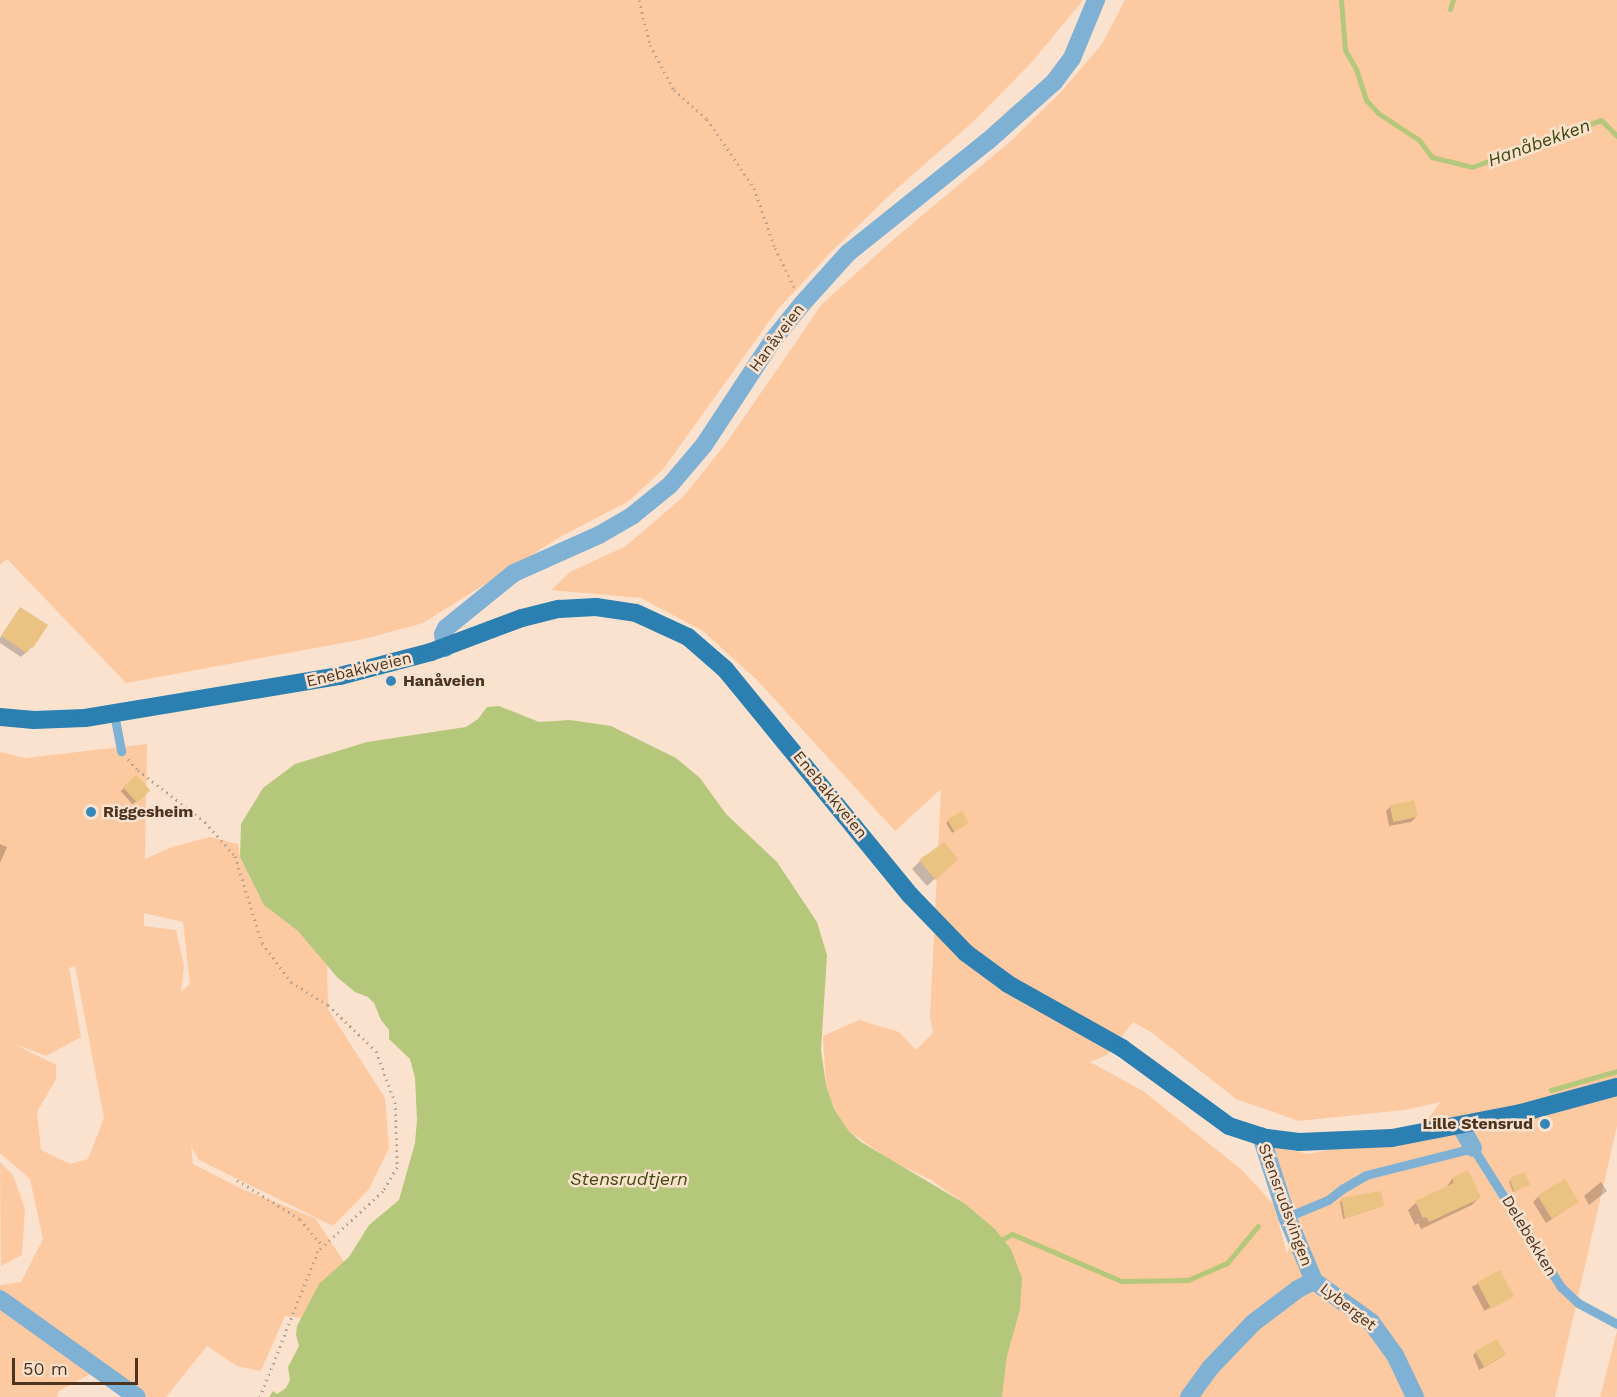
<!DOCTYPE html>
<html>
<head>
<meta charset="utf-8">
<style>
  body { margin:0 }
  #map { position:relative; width:1617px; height:1397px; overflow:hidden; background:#fbe2cf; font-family:"Work Sans",sans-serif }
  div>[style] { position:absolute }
  .green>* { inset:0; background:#fcc9a1 }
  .water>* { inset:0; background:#b5c77a }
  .shadow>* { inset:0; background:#0003; transform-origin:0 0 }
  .stream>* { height:5px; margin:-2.5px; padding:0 2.5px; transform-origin:2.5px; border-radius:2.5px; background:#b5c77a }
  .building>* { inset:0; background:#eac382; transform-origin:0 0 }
  .path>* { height:3px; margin-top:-1.5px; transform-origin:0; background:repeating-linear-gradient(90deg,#baa18e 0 1.5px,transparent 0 6px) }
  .lane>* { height:9px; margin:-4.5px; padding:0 4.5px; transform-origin:4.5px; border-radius:4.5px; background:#7fb1d4 }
  .street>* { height:18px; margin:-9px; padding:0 9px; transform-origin:9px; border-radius:9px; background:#7fb1d4 }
  .primary>* { height:18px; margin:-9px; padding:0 9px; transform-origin:9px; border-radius:9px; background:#2b7fb1 }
  .dots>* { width:16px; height:16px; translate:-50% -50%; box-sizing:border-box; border:3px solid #fbe2cf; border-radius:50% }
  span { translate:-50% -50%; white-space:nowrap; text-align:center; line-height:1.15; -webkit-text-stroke:5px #fbe2cf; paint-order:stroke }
  .street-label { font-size:16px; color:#4c3420 }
  .poi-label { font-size:16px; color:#4c3420; font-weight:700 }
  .left { translate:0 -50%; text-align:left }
  .right { translate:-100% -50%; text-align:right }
  .water-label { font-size:18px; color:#3d470e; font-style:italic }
  .scale { position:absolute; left:12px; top:1358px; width:126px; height:27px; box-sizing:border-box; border:3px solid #4c3420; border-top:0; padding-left:8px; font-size:18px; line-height:21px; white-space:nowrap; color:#4c3420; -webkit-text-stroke:4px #fbe2cf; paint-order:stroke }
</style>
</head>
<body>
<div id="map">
  <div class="green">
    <i style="clip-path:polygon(0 0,1083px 0,1032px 62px,975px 120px,893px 192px,830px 253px,778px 309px,664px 468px,629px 501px,560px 537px,423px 623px,364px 639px,126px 683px,7px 559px,0 565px)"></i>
    <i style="clip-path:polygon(evenodd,1125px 0,1617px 0,1617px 1126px,1555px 1397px,1002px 1397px,1007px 1356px,1011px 1249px,994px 1228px,964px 1203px,931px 1180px,888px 1159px,848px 1130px,834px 1109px,826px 1085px,823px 1036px,859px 1020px,899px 1032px,916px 1050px,933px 1033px,930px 1017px,941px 789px,895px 831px,756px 679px,703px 631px,641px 598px,551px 590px,570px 572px,626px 546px,683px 497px,727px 442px,822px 304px,894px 239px,1011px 141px,1061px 92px,1102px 44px,1125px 0,1133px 1022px,1151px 1032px,1236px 1099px,1299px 1121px,1404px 1110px,1441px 1102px,1419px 1130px,1309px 1154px,1252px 1142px,1272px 1160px,1293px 1236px,1287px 1254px,1274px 1205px,1242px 1170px,1143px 1091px,1090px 1062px,1107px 1055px,1133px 1022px)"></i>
    <i style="clip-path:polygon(evenodd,147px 744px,145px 859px,172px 847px,210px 837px,238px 844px,240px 857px,264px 905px,298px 931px,327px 964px,328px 1009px,385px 1098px,389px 1148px,369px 1189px,333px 1226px,199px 1160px,191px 1146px,193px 1164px,242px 1189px,315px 1218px,348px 1268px,309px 1319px,285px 1316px,261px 1371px,237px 1366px,207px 1346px,166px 1397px,148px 1397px,107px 1365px,59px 1391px,57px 1397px,0 1397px,0 1285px,21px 1282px,43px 1239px,30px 1179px,0 1153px,0 752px,25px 758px,147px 744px,144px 913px,183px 922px,190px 984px,181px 992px,184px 966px,176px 930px,144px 926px,144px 913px,147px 744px,75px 966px,104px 1118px,88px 1159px,70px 1164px,41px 1150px,37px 1112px,56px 1079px,56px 1065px,12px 1043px,46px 1056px,81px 1037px,69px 968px,75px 966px)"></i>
    <i style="clip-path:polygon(0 1162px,13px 1175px,25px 1209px,22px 1255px,1px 1266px)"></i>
    <i style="clip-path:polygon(1617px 1331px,1617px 1397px,1600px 1397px)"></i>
  </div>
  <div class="water">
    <i style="clip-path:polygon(499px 706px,539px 722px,570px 720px,611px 726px,676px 758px,700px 778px,726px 814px,777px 862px,817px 922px,827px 955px,821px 1050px,826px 1085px,834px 1109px,848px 1130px,861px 1142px,964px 1203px,994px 1228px,1011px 1249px,1022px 1278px,1020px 1309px,1007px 1356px,1002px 1397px,269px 1397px,273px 1391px,277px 1394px,286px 1388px,290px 1380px,288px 1367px,299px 1346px,296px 1335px,297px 1326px,319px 1284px,349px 1257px,369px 1225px,399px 1200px,415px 1143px,417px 1120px,415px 1078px,410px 1059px,389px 1039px,389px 1030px,381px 1020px,374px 1003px,368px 997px,355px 992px,337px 977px,298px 931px,264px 905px,240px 857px,241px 824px,263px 788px,295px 764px,367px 742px,466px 727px,478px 719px,487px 707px)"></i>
  </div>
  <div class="shadow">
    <i style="clip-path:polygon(20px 609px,32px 647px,21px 657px,0 643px,0 638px)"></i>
    <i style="left:136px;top:777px;width:18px;height:21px;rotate:47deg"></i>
    <i style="clip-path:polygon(1391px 806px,1416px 817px,1411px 822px,1389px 826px,1386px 811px)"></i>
    <i style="clip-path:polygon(948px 821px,965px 825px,952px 833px,946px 823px)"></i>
    <i style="clip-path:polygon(0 844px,7px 847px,0 863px)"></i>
    <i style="clip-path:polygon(920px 861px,948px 867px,927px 886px,912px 869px)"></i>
    <i style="clip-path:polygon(1452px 1179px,1479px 1198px,1472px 1205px,1421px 1229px,1418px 1223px,1415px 1225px,1408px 1210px,1416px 1203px,1446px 1188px)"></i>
    <i style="clip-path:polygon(1511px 1180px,1528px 1185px,1513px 1192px,1509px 1182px)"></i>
    <i style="clip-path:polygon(1601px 1182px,1607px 1191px,1589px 1205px,1584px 1196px)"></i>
    <i style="clip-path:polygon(1538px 1197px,1577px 1202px,1546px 1223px,1533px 1202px)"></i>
    <i style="clip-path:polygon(1342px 1200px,1383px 1206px,1343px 1219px,1340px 1202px)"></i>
    <i style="left:1500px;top:1272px;width:27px;height:32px;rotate:62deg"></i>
    <i style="clip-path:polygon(1476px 1352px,1502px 1357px,1479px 1370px,1473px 1355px)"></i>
  </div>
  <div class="stream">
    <i style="left:1341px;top:0;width:50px;rotate:85.4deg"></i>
    <i style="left:1345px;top:50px;width:22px;rotate:60deg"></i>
    <i style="left:1356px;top:69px;width:33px;rotate:72deg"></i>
    <i style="left:1366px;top:100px;width:18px;rotate:47deg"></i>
    <i style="left:1378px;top:113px;width:49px;rotate:33.4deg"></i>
    <i style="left:1419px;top:140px;width:21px;rotate:53deg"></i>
    <i style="left:1432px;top:157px;width:41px;rotate:14deg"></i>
    <i style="left:1472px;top:167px;width:137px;rotate:-20deg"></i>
    <i style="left:1601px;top:120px;width:23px;rotate:45deg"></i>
    <i style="left:1450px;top:9px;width:9px;rotate:-72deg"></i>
    <i style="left:1551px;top:1090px;width:69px;rotate:-16.1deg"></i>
    <i style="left:1003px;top:1239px;width:10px;rotate:-29deg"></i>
    <i style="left:1012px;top:1234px;width:119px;rotate:23.3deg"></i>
    <i style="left:1121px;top:1281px;width:67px;rotate:-0.9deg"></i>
    <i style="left:1188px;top:1280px;width:43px;rotate:-23.6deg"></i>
    <i style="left:1227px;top:1263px;width:48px;rotate:-50deg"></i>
  </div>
  <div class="building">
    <i style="clip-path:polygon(20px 607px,48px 625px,33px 648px,31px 646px,27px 653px,1px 636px)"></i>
    <i style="left:136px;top:775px;width:21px;height:18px;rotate:47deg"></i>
    <i style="left:1414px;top:800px;width:17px;height:25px;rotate:77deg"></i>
    <i style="left:962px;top:811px;width:14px;height:17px;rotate:60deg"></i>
    <i style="clip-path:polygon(944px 842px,958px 859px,936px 880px,919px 860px)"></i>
    <i style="clip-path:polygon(1468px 1170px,1481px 1198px,1429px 1222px,1426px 1217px,1423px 1218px,1415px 1201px,1454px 1183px,1452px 1178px)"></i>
    <i style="left:1525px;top:1172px;width:14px;height:17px;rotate:69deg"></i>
    <i style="left:1565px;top:1179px;width:27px;height:32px;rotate:59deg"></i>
    <i style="clip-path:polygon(1381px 1191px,1384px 1206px,1345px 1218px,1341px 1198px)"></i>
    <i style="left:1500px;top:1270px;width:30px;height:26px;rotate:62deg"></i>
    <i style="left:1497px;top:1339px;width:18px;height:25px;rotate:61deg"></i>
  </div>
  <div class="path">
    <i style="left:639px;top:0;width:46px;rotate:76.3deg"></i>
    <i style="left:650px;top:45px;width:51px;rotate:61.9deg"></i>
    <i style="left:674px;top:90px;width:44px;rotate:41.3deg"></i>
    <i style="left:707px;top:119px;width:83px;rotate:55.7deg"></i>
    <i style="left:754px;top:188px;width:64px;rotate:70.7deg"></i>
    <i style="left:775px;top:248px;width:46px;rotate:64deg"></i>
    <i style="left:128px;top:759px;width:15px;rotate:48deg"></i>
    <i style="left:138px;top:770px;width:85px;rotate:37.8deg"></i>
    <i style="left:205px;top:822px;width:45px;rotate:48.6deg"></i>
    <i style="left:235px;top:856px;width:91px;rotate:72.8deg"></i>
    <i style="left:262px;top:943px;width:49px;rotate:53.4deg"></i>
    <i style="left:291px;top:982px;width:44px;rotate:31.9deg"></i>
    <i style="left:328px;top:1005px;width:66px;rotate:43.8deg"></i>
    <i style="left:376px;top:1051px;width:54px;rotate:69.6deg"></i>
    <i style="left:395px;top:1102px;width:65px;rotate:88.2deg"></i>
    <i style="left:397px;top:1167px;width:28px;rotate:120deg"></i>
    <i style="left:383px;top:1191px;width:88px;rotate:137.3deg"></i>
    <i style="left:318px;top:1251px;width:157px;rotate:111.7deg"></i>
    <i style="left:237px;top:1180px;width:74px;rotate:31.8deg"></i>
    <i style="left:300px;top:1219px;width:35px;rotate:50deg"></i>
  </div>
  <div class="lane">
    <i style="left:114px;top:714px;width:38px;rotate:79deg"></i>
    <i style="left:1287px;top:1217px;width:44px;rotate:-22.5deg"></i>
    <i style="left:1328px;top:1200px;width:18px;rotate:-38deg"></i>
    <i style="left:1342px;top:1189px;width:28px;rotate:-30deg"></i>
    <i style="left:1366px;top:1175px;width:110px;rotate:-14.2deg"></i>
    <i style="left:1473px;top:1148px;width:165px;rotate:57.7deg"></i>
    <i style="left:1561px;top:1287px;width:23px;rotate:43deg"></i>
    <i style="left:1578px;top:1303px;width:44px;rotate:28.3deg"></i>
  </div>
  <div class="street">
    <i style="left:445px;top:648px;width:14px;rotate:-98deg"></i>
    <i style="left:443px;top:634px;width:7px;rotate:-63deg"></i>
    <i style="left:446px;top:628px;width:87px;rotate:-39deg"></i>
    <i style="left:514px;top:573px;width:93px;rotate:-24.1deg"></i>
    <i style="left:599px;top:535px;width:39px;rotate:-30deg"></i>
    <i style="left:633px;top:515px;width:48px;rotate:-39deg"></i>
    <i style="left:670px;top:485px;width:52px;rotate:-49.6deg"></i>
    <i style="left:704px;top:445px;width:126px;rotate:-56.7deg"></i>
    <i style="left:773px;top:340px;width:46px;rotate:-51.1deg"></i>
    <i style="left:802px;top:304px;width:69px;rotate:-48deg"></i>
    <i style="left:848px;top:253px;width:179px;rotate:-38.7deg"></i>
    <i style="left:988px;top:141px;width:89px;rotate:-41.8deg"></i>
    <i style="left:1054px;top:82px;width:30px;rotate:-53deg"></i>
    <i style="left:1072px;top:58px;width:63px;rotate:-67.5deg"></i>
    <i style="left:1461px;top:1127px;width:24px;rotate:60deg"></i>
    <i style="left:1261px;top:1136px;width:85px;rotate:72.2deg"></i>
    <i style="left:1287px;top:1217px;width:69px;rotate:67.1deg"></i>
    <i style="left:1314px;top:1281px;width:70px;rotate:35.7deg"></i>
    <i style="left:1371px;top:1322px;width:41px;rotate:54deg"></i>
    <i style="left:1395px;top:1355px;width:47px;rotate:64.5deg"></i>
    <i style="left:0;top:1299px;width:168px;rotate:35.6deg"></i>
    <i style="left:1189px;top:1397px;width:36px;rotate:-54deg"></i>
    <i style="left:1210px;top:1368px;width:62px;rotate:-46.3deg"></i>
    <i style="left:1253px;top:1323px;width:56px;rotate:-37.1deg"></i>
    <i style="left:1298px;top:1289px;width:18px;rotate:-27deg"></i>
  </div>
  <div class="primary">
    <i style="left:0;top:717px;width:34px;rotate:5deg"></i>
    <i style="left:34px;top:720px;width:51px;rotate:-2.2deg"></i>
    <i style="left:85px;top:718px;width:258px;rotate:-9.4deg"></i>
    <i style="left:340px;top:676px;width:94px;rotate:-14.8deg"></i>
    <i style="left:431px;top:652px;width:97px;rotate:-20.5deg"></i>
    <i style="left:522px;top:618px;width:38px;rotate:-14deg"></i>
    <i style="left:559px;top:609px;width:37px;rotate:-3deg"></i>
    <i style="left:596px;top:607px;width:40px;rotate:8.5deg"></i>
    <i style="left:636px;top:613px;width:57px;rotate:24.8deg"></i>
    <i style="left:688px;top:637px;width:49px;rotate:40.9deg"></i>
    <i style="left:725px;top:669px;width:292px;rotate:50.7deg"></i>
    <i style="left:910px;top:895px;width:81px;rotate:46deg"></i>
    <i style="left:966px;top:953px;width:52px;rotate:36.4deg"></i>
    <i style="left:1008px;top:984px;width:131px;rotate:29.3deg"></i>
    <i style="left:1122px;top:1048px;width:132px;rotate:36.1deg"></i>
    <i style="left:1229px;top:1126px;width:40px;rotate:18deg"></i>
    <i style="left:1267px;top:1138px;width:32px;rotate:7deg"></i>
    <i style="left:1299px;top:1142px;width:93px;rotate:-2.5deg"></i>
    <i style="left:1392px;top:1138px;width:131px;rotate:-11deg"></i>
    <i style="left:1521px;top:1113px;width:99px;rotate:-15.2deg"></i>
  </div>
  <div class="dots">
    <i style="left:391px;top:681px;background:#3687b8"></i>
    <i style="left:91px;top:812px;background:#3687b8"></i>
    <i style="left:1545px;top:1124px;background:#3687b8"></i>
  </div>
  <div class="street-label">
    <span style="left:777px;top:338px;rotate:-53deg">Hanåveien</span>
    <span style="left:359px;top:670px;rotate:-13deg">Enebakkveien</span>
    <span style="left:830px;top:795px;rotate:51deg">Enebakkveien</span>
    <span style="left:1285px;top:1205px;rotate:70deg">Stensrudsvingen</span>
    <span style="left:1529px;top:1236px;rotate:59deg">Delebekken</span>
    <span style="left:1348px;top:1307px;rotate:38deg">Lyberget</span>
  </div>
  <div class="poi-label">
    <span class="left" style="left:403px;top:681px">Hanåveien</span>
    <span class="left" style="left:103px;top:812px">Riggesheim</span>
    <span class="right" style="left:1533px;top:1124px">Lille Stensrud</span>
  </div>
  <div class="water-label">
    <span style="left:1539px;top:143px;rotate:-20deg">Hanåbekken</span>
    <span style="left:629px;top:1179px">Stensrudtjern</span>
  </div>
  <div class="scale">50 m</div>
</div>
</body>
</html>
